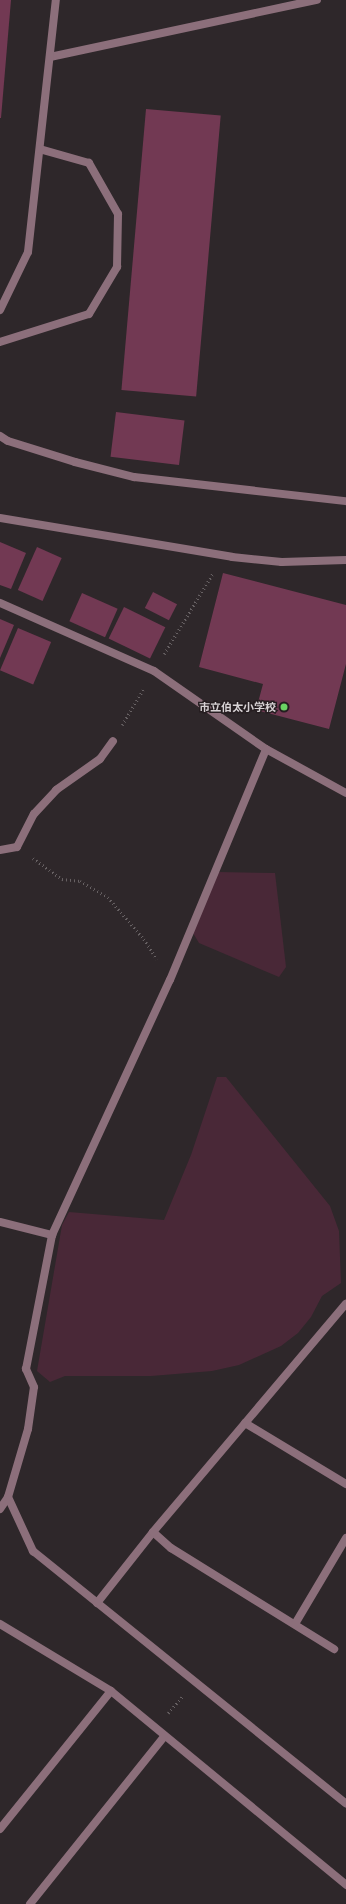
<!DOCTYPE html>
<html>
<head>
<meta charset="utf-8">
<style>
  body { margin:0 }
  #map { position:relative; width:346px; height:1904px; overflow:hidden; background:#2e272a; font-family:Manrope,"Noto Sans JP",sans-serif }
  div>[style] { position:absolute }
  .green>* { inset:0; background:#492837 }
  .building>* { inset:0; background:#723953; transform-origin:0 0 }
  .path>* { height:2.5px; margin-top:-1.25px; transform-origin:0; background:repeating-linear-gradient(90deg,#676163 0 1px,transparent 0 4px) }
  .service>* { height:8px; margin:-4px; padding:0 4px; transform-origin:4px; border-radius:4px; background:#8c6f7b }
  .minor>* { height:8px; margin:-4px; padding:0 4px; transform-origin:4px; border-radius:4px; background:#8c6f7b }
  .tertiary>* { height:8px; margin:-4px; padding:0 4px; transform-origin:4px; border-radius:4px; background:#8c6f7b }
  .dots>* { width:11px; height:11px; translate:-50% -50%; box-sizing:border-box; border:2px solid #251d20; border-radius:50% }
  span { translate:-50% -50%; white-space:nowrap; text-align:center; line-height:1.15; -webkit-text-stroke:3px #251d20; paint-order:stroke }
  .poi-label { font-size:11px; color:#d7d2d4; font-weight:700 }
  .right { translate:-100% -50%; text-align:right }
</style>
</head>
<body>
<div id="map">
  <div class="green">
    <i style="clip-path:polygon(218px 872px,275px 873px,286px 967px,279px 977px,199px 943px,193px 933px)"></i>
    <i style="clip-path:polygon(217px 1077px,226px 1077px,330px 1206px,339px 1231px,341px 1283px,322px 1296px,311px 1317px,298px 1333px,281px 1346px,239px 1365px,212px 1371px,151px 1376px,65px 1376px,50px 1382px,37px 1371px,62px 1225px,69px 1212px,164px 1220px,191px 1155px)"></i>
  </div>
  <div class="building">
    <i style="clip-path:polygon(0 0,11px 0,1px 118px,0 118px)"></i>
    <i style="left:146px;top:109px;width:75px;height:282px;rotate:5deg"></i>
    <i style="left:116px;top:412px;width:69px;height:45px;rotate:7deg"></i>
    <i style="clip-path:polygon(0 542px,26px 553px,11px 589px,0 585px)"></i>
    <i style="left:37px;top:547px;width:27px;height:47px;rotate:24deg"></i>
    <i style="clip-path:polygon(223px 573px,346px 605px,346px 664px,329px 729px,256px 710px,263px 684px,199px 667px)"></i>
    <i style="left:153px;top:592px;width:27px;height:18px;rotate:27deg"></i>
    <i style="left:82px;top:593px;width:39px;height:31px;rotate:24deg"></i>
    <i style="left:124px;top:607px;width:46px;height:35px;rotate:26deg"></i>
    <i style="clip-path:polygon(0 619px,14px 625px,0 658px)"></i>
    <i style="left:18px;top:628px;width:36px;height:46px;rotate:23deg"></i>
  </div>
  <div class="path">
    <i style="left:164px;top:654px;width:95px;rotate:-58.8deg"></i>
    <i style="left:122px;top:725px;width:43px;rotate:-59.3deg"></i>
    <i style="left:33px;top:858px;width:36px;rotate:36deg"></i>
    <i style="left:62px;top:879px;width:18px;rotate:6deg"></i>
    <i style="left:80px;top:881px;width:32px;rotate:30deg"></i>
    <i style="left:108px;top:897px;width:55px;rotate:49.4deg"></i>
    <i style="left:144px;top:939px;width:24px;rotate:57deg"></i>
    <i style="left:168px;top:1713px;width:23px;rotate:-49deg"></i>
  </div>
  <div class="service">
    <i style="left:50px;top:57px;width:273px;rotate:-12.1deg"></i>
    <i style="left:0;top:310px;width:64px;rotate:-64.2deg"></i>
    <i style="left:28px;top:252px;width:254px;rotate:-83.7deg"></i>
    <i style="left:0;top:342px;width:93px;rotate:-17.5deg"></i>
    <i style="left:89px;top:314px;width:55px;rotate:-59.2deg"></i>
    <i style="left:117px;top:267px;width:53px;rotate:-88.9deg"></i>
    <i style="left:118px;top:214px;width:59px;rotate:-119.6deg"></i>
    <i style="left:89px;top:163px;width:51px;rotate:-164.1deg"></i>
    <i style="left:0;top:436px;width:9px;rotate:32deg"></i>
    <i style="left:8px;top:441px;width:70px;rotate:17.4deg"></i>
    <i style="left:75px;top:462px;width:61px;rotate:14.3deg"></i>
    <i style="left:134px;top:477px;width:213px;rotate:6.5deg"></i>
  </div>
  <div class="minor">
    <i style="left:0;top:603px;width:168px;rotate:23.8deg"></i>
    <i style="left:154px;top:671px;width:136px;rotate:34.9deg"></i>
    <i style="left:266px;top:749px;width:91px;rotate:28.8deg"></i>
    <i style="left:0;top:850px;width:17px;rotate:-10deg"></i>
    <i style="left:17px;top:847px;width:37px;rotate:-63deg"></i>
    <i style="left:34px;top:814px;width:33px;rotate:-47deg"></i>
    <i style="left:56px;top:790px;width:54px;rotate:-35.2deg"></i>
    <i style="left:100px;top:759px;width:22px;rotate:-54deg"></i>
    <i style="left:0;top:1222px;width:54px;rotate:14deg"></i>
    <i style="left:245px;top:1423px;width:118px;rotate:31.1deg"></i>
    <i style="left:8px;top:1497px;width:60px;rotate:65.2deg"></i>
    <i style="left:33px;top:1551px;width:402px;rotate:38.9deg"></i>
    <i style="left:0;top:1509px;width:14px;rotate:-56deg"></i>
    <i style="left:8px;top:1497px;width:71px;rotate:-73.6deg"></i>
    <i style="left:28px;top:1429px;width:42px;rotate:-81.9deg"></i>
    <i style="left:34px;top:1387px;width:20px;rotate:-114deg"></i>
    <i style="left:26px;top:1369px;width:136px;rotate:-79deg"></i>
    <i style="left:52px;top:1235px;width:281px;rotate:-65.2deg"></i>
    <i style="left:170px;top:980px;width:250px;rotate:-67.4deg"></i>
    <i style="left:153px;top:1532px;width:24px;rotate:42deg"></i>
    <i style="left:171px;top:1548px;width:192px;rotate:31.8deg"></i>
    <i style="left:97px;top:1603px;width:90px;rotate:-51.7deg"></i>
    <i style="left:153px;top:1532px;width:299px;rotate:-49.8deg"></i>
    <i style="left:0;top:1624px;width:130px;rotate:31.1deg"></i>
    <i style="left:111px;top:1691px;width:305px;rotate:39.5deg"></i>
    <i style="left:295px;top:1624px;width:100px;rotate:-59.3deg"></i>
    <i style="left:0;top:1829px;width:177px;rotate:-51.2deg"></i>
    <i style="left:30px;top:1904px;width:214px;rotate:-51.3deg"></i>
  </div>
  <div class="tertiary">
    <i style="left:0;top:518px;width:235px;rotate:9.5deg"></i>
    <i style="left:232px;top:557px;width:50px;rotate:5.7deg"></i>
    <i style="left:282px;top:562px;width:64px;rotate:-1.8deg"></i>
  </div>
  <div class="dots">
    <i style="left:284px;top:707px;background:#6ad363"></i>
  </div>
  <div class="poi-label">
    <span class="right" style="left:276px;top:707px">市立伯太小学校</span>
  </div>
</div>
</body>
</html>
